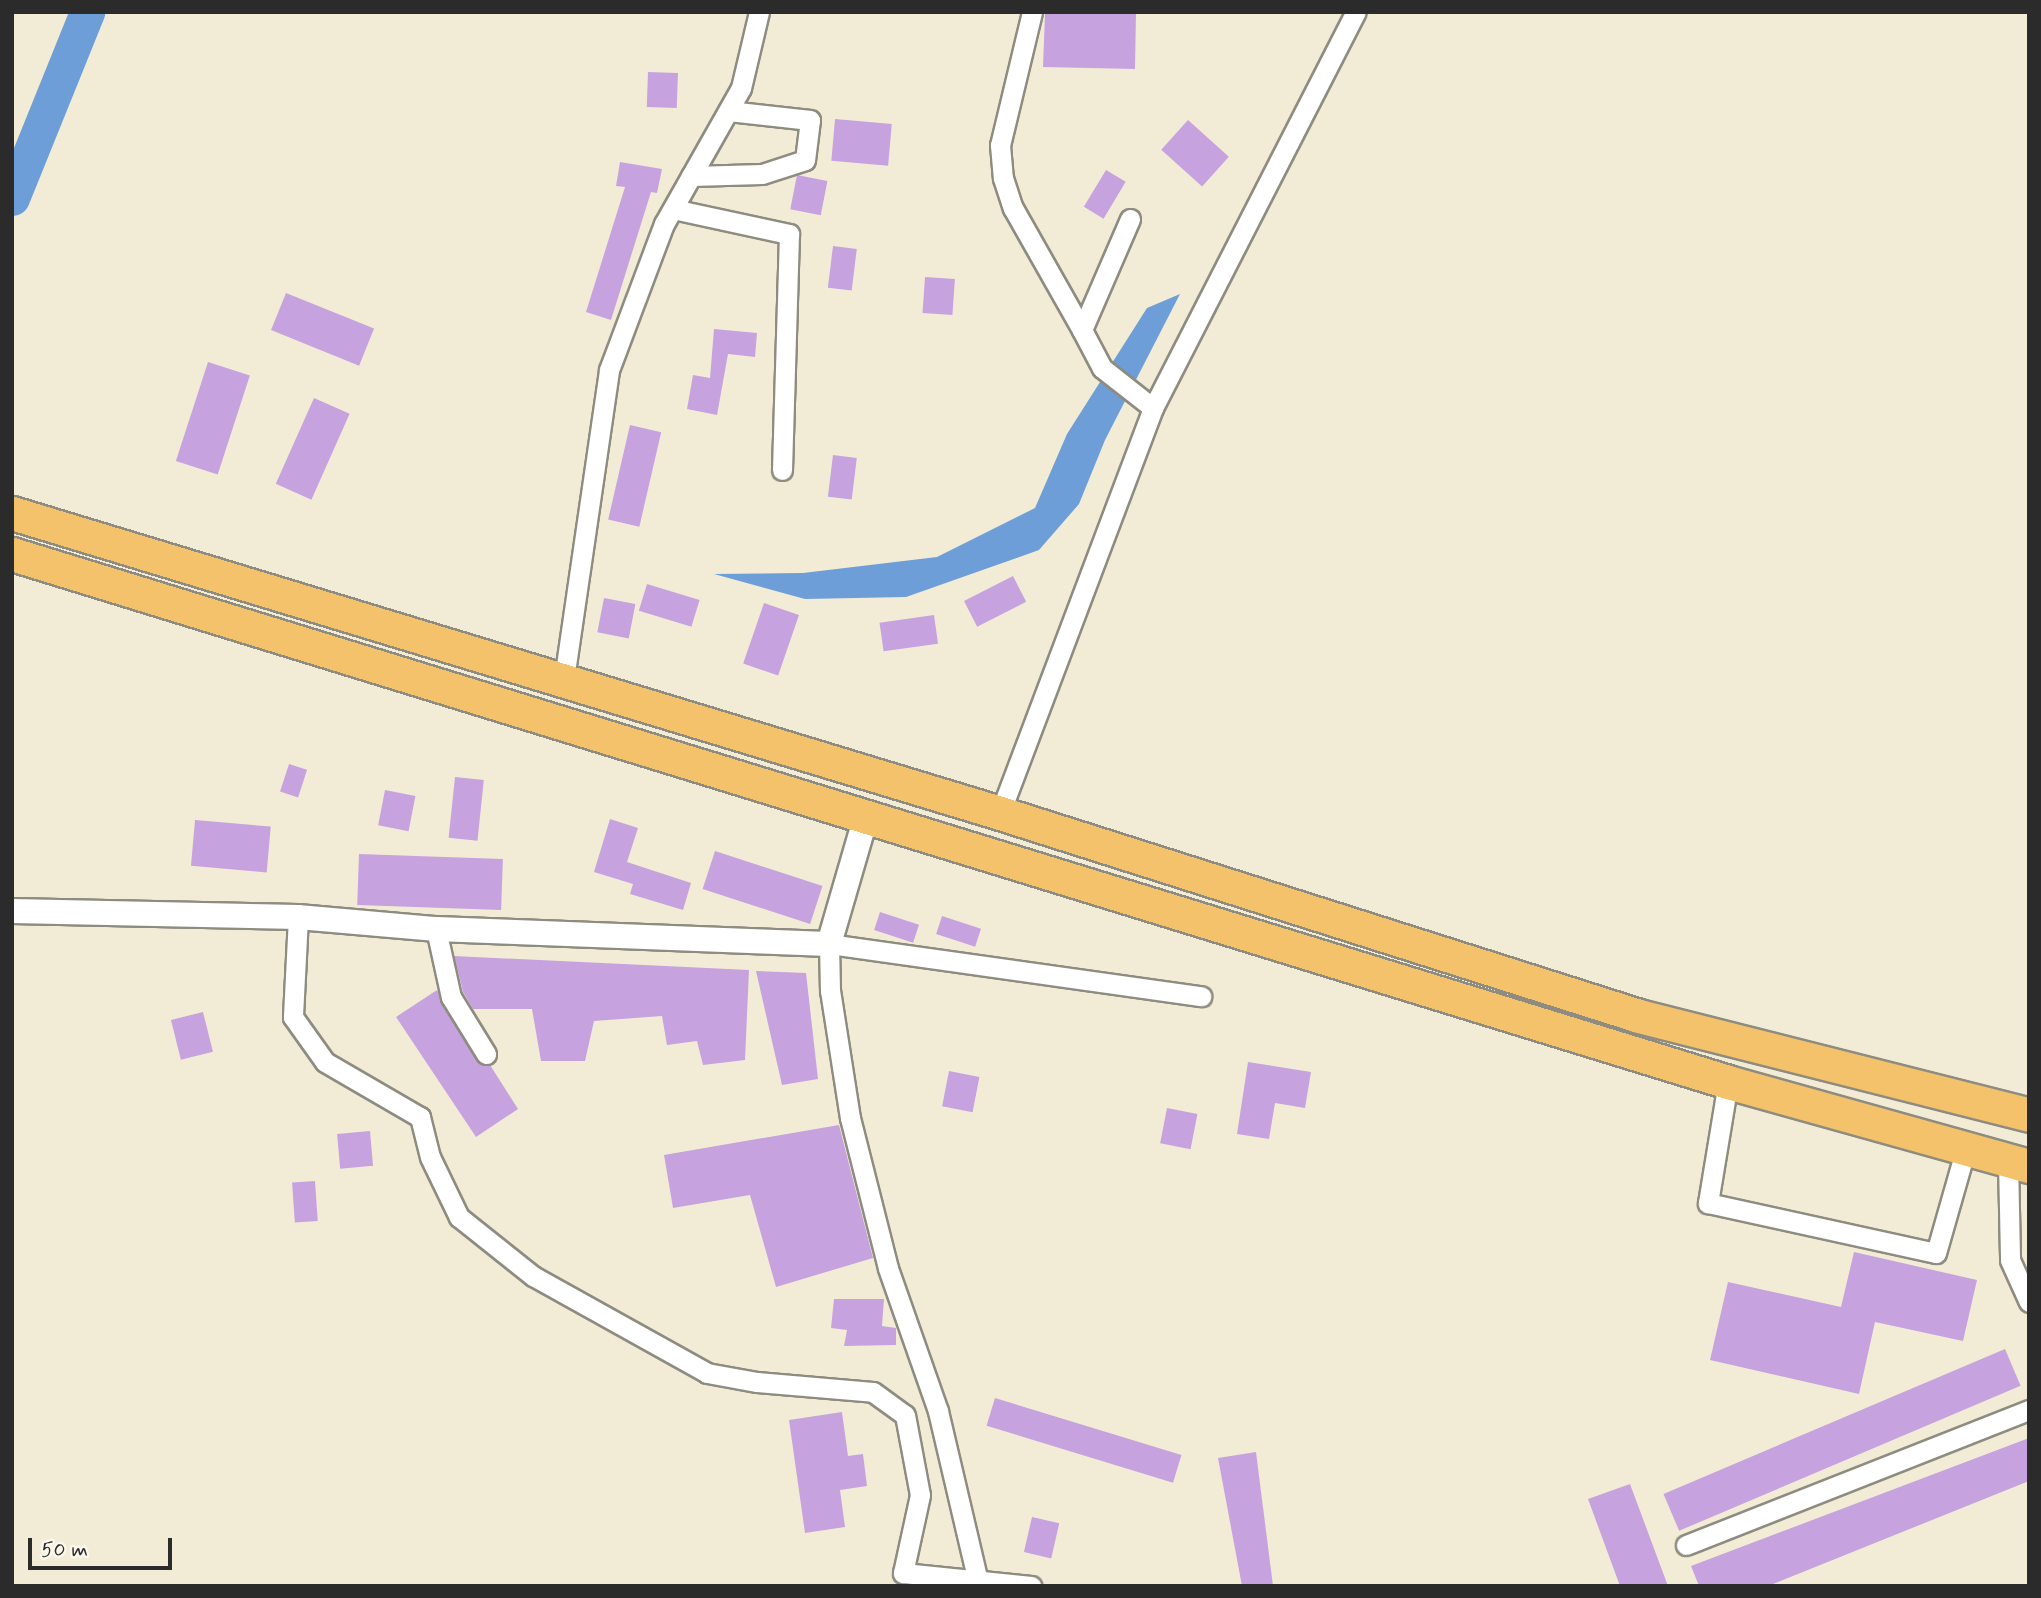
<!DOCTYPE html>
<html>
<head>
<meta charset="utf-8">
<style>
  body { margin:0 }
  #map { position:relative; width:2041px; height:1598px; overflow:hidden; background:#f2ecd6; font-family:Mynerve,sans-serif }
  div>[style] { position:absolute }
  .water>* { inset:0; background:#6d9ed7 }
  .river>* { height:35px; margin:-17.5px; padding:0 17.5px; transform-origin:17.5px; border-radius:17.5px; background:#6d9ed7 }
  .building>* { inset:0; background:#c6a3df; transform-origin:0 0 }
  .roads { filter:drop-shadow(2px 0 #8e8c80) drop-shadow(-2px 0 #8e8c80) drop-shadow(0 2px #8e8c80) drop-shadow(0 -2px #8e8c80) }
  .minor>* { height:19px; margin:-9.5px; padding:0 9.5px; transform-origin:9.5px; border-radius:9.5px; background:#fff }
  .tertiary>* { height:24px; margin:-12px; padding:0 12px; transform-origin:12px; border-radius:12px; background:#fff }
  .trunk>* { height:33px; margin:-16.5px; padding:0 16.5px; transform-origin:16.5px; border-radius:16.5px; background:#f3c26a }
  span { translate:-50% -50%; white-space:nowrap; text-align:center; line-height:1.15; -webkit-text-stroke:6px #fbf7ec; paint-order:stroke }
  .frame { position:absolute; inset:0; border:14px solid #2b2b2b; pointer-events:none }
  .scale { position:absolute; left:28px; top:1538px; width:144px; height:32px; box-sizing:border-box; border:4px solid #2b2b2b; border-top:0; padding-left:9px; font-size:21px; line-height:24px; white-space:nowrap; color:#2b2b2b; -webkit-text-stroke:5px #fbf7ec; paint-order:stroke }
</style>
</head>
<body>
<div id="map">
  <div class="water">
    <i style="clip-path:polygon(1180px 294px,1105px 440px,1079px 504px,1039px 550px,906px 597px,805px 599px,714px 574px,803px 573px,937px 557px,1035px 508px,1067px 434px,1147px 308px)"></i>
  </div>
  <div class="river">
    <i style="left:12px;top:198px;width:201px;rotate:-68deg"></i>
  </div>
  <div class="building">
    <i style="clip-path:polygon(1071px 12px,1136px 12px,1135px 69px,1043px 67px,1045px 14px)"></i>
    <i style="left:648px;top:72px;width:30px;height:35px;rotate:2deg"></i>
    <i style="left:835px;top:119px;width:57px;height:42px;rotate:5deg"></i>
    <i style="left:1188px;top:120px;width:55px;height:40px;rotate:42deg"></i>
    <i style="clip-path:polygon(620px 162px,662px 169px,657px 193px,651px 192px,611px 320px,586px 312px,625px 187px,616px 186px)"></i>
    <i style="left:1106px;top:170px;width:23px;height:43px;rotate:31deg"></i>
    <i style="left:797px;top:175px;width:31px;height:35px;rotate:11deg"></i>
    <i style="left:833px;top:246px;width:24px;height:42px;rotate:7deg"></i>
    <i style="left:925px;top:277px;width:30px;height:36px;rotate:4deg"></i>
    <i style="left:286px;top:293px;width:95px;height:40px;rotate:22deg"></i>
    <i style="clip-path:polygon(714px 329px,757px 333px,755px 357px,728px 354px,717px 415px,687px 409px,693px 375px,710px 378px)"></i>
    <i style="left:208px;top:362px;width:44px;height:104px;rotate:18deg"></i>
    <i style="left:314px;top:398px;width:39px;height:94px;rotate:24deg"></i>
    <i style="left:630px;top:425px;width:32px;height:97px;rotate:13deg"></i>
    <i style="left:833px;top:455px;width:24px;height:42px;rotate:7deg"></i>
    <i style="left:1013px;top:576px;width:29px;height:55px;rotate:63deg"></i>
    <i style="left:647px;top:584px;width:55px;height:28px;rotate:17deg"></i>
    <i style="left:604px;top:598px;width:32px;height:35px;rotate:11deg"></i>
    <i style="left:764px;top:603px;width:37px;height:64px;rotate:19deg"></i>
    <i style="left:934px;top:615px;width:29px;height:55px;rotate:82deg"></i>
    <i style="left:289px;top:764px;width:19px;height:29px;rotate:18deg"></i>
    <i style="left:455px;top:777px;width:29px;height:61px;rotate:6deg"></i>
    <i style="left:385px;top:790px;width:31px;height:36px;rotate:11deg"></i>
    <i style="clip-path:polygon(610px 819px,638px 828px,627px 862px,691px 883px,683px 910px,630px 894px,633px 884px,594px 872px)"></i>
    <i style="left:195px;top:820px;width:76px;height:46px;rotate:5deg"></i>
    <i style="left:715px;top:851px;width:113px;height:40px;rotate:18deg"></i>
    <i style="left:359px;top:854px;width:144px;height:51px;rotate:2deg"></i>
    <i style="left:880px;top:912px;width:41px;height:19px;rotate:18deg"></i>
    <i style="left:942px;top:916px;width:41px;height:19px;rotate:18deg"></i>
    <i style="clip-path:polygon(454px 956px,749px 970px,745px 1060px,703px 1065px,697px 1041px,667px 1045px,662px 1016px,594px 1021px,585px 1061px,541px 1061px,532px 1009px,473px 1009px,463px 992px)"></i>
    <i style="clip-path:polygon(756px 971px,806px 973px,818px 1079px,782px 1085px)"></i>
    <i style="clip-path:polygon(437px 990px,476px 1060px,490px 1065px,518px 1109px,476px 1137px,396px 1017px)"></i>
    <i style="left:203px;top:1012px;width:41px;height:33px;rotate:76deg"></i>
    <i style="clip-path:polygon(1248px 1062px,1311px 1072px,1305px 1108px,1275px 1103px,1269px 1139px,1237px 1134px)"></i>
    <i style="left:949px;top:1071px;width:31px;height:36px;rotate:11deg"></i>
    <i style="left:1167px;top:1108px;width:31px;height:36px;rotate:11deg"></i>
    <i style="clip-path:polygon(839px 1125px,873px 1258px,776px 1287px,750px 1195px,673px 1208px,664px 1155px)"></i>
    <i style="left:370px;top:1131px;width:35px;height:33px;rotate:85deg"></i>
    <i style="left:315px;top:1181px;width:40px;height:23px;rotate:86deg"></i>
    <i style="clip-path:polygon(1854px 1252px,1977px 1280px,1963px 1341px,1875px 1322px,1859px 1394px,1710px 1360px,1728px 1282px,1841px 1307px)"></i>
    <i style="clip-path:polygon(834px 1299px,884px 1299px,882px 1326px,896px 1328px,896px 1345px,844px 1346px,847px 1330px,831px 1328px)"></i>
    <i style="left:2005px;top:1349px;width:40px;height:371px;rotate:67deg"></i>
    <i style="left:995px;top:1398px;width:195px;height:29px;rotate:17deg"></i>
    <i style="clip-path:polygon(842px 1412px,848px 1456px,863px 1454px,867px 1486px,840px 1490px,845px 1527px,805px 1533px,789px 1420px)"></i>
    <i style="clip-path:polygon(2029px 1438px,2029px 1481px,1768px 1586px,1699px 1586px,1691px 1566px)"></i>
    <i style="clip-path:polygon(1256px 1452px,1273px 1586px,1242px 1586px,1218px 1458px)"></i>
    <i style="clip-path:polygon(1630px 1484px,1662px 1570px,1668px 1586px,1620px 1586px,1588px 1499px)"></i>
    <i style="left:1032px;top:1517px;width:28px;height:36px;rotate:13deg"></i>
  </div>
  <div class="roads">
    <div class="minor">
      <i style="left:1032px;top:12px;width:137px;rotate:103.5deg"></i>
      <i style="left:1000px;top:145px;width:33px;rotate:85deg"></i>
      <i style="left:1003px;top:178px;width:32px;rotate:72deg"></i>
      <i style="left:1013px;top:208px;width:140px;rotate:60.5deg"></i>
      <i style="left:691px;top:176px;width:71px;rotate:-1.6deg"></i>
      <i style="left:762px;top:174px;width:45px;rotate:-18deg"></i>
      <i style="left:805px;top:160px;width:40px;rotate:-82.9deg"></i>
      <i style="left:810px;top:120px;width:82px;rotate:-173.7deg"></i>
      <i style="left:673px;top:209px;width:119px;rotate:12.2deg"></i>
      <i style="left:789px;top:234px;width:236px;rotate:91.7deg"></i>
      <i style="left:1130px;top:219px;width:121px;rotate:113.4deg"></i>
      <i style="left:1082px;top:330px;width:43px;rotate:62.2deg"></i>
      <i style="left:1102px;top:368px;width:65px;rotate:38.1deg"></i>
      <i style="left:564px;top:679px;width:312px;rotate:-81.7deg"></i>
      <i style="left:609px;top:370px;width:156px;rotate:-69.4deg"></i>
      <i style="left:664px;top:224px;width:156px;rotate:-60.5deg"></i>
      <i style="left:741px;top:88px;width:78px;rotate:-76.7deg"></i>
      <i style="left:1000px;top:813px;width:433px;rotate:-69.3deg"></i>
      <i style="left:1153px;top:408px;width:445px;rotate:-62.9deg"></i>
      <i style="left:298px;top:917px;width:100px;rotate:92.9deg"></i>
      <i style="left:293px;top:1017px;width:55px;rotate:54.6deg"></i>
      <i style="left:325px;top:1062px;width:110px;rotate:30.1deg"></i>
      <i style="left:420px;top:1117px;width:41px;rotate:76deg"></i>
      <i style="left:430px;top:1157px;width:67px;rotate:64.2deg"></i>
      <i style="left:459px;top:1217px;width:95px;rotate:38.6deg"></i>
      <i style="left:533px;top:1276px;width:199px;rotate:29.1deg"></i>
      <i style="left:707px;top:1373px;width:51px;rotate:10.2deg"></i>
      <i style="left:757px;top:1382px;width:116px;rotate:4.9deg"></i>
      <i style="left:873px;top:1392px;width:39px;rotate:36deg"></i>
      <i style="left:905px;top:1415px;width:81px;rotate:79.4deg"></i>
      <i style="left:920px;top:1495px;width:80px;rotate:102.3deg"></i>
      <i style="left:903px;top:1573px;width:129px;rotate:5.8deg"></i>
      <i style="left:436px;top:929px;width:70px;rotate:77.6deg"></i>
      <i style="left:451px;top:997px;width:67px;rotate:58.4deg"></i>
      <i style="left:1728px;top:1082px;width:123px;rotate:99.4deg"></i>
      <i style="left:1708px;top:1203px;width:233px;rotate:12.4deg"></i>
      <i style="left:1936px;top:1253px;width:106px;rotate:-74.1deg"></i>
      <i style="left:2008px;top:1161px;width:99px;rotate:88.8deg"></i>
      <i style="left:2010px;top:1260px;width:46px;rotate:65.7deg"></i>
      <i style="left:1686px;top:1545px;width:369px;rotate:-21.5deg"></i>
      <i style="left:979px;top:1586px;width:180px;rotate:-103.2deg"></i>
      <i style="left:938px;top:1411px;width:151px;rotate:-109.3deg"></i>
      <i style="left:888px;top:1268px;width:155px;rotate:-104.2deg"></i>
      <i style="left:850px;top:1118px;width:129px;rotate:-98.9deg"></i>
      <i style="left:830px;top:991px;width:47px;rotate:-91.2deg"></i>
      <i style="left:829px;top:944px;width:376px;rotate:8deg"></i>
    </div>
    <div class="tertiary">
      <i style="left:12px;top:911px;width:286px;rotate:1.2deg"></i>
      <i style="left:298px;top:917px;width:139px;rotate:5deg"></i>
      <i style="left:436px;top:929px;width:393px;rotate:2.2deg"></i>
      <i style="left:829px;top:944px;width:132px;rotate:-73.8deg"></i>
    </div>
    <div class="trunk">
      <i style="left:12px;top:513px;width:1033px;rotate:16.89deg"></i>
      <i style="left:1000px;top:813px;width:670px;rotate:17.62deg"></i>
      <i style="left:1639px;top:1016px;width:402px;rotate:14.2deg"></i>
      <i style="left:12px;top:554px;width:1795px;rotate:17.1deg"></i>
      <i style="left:1728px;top:1082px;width:313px;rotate:15.6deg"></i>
    </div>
  </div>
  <div class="frame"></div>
  <div class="scale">50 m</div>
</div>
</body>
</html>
